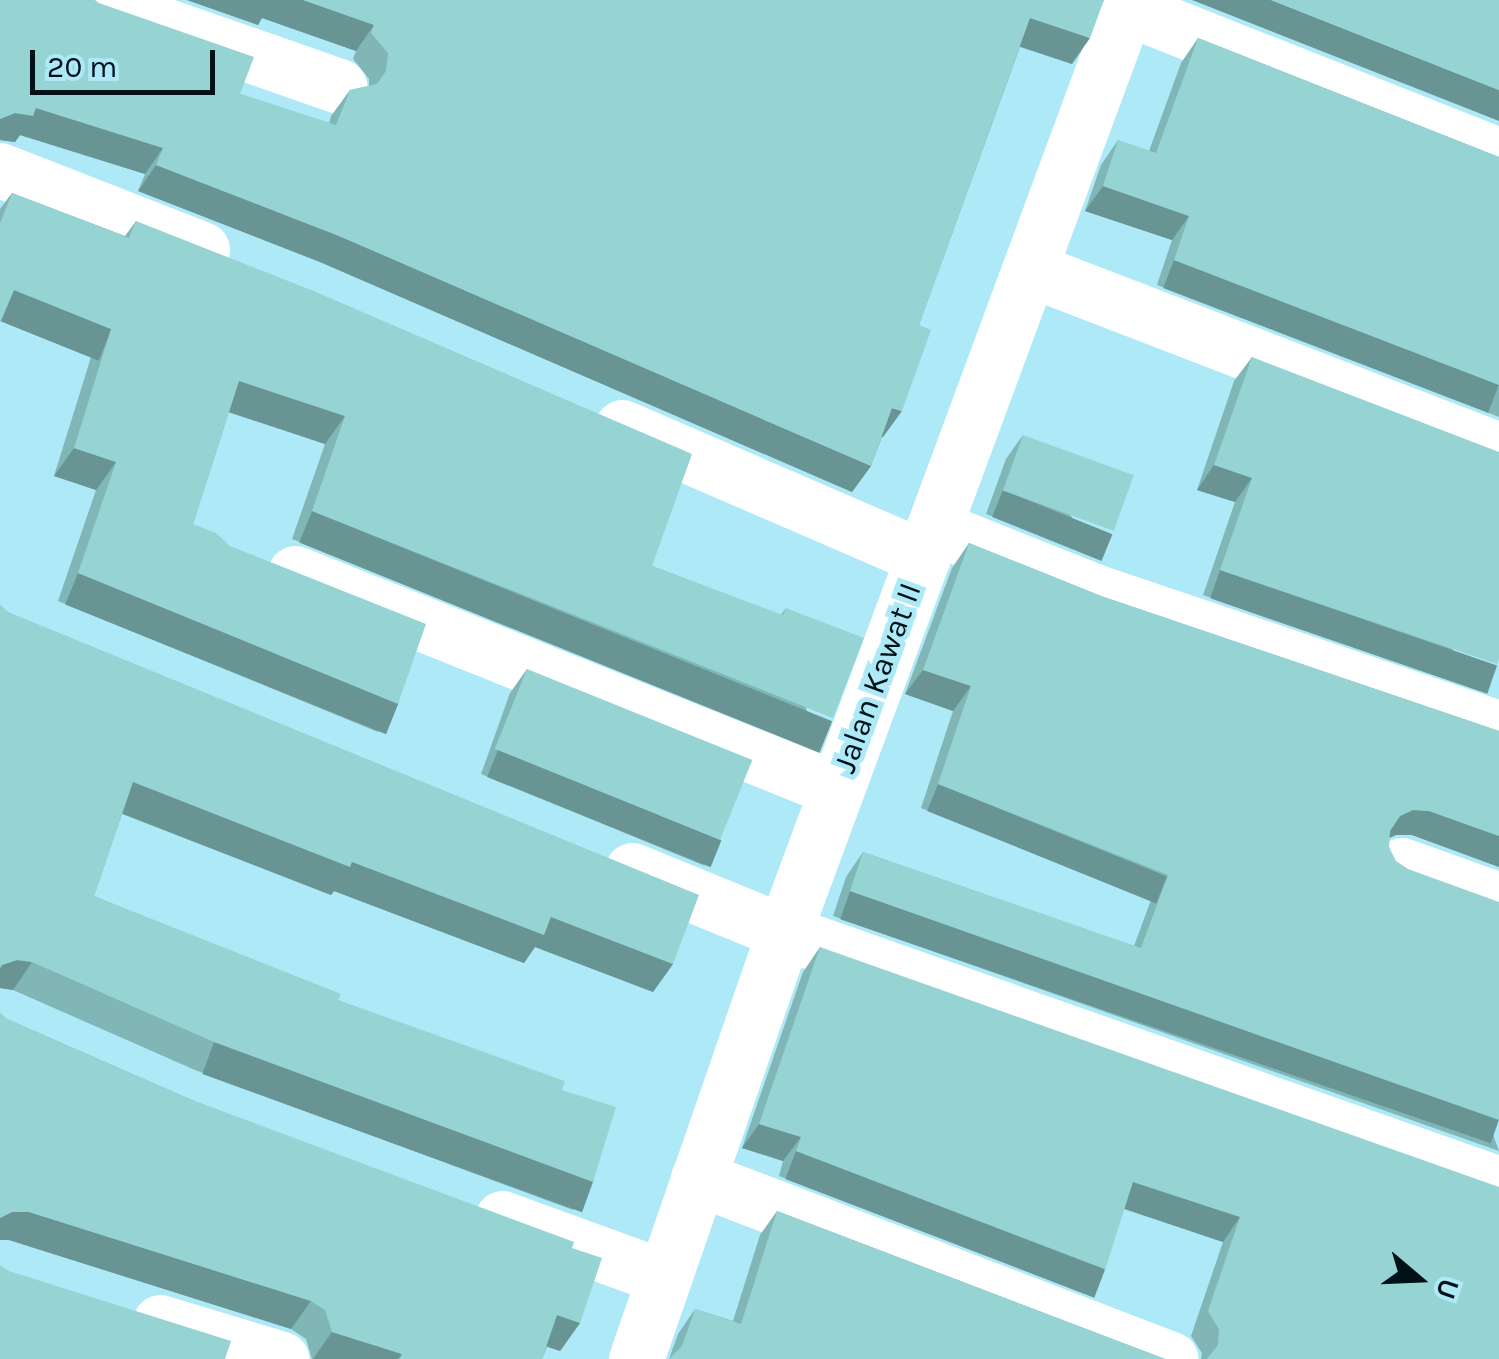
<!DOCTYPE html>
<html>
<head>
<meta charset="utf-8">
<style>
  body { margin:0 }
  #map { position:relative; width:1499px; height:1359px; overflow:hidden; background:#aee9f8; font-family:Karla,sans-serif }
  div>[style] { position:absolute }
  .street>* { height:55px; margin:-27.5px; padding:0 27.5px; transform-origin:27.5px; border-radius:27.5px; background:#fff }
  .wall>* { inset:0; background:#81b6b6 }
  .shaded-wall>* { inset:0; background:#699494; transform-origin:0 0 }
  .building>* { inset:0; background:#96d4d4; transform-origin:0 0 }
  span { translate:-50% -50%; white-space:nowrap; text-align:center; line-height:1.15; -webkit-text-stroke:10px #aee9f8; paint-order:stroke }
  .street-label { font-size:32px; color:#001117 }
  .north { position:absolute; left:1369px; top:1229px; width:100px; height:100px; -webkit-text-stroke:8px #aee9f8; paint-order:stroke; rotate:109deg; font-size:28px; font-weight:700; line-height:40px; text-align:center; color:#001117 }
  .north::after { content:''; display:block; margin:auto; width:35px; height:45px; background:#001117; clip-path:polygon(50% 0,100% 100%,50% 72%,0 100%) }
  .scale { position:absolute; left:30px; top:50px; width:185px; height:45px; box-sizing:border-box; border:5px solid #001117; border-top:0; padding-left:12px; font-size:30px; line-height:35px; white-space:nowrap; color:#001117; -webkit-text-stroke:8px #aee9f8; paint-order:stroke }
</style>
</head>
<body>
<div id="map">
  <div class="street">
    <i style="left:92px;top:0;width:262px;rotate:19.2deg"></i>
    <i style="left:1127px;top:8px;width:400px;rotate:21.6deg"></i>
    <i style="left:0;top:170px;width:217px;rotate:21.4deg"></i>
    <i style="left:1032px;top:270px;width:500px;rotate:21.08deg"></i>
    <i style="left:622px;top:427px;width:328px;rotate:23.4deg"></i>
    <i style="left:934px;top:527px;width:172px;rotate:21.8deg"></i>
    <i style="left:1094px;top:591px;width:428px;rotate:18.7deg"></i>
    <i style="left:295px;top:573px;width:583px;rotate:21.76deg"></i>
    <i style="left:1402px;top:865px;width:103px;rotate:19.8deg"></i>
    <i style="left:632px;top:870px;width:164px;rotate:22.2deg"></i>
    <i style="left:784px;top:932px;width:758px;rotate:19.41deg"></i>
    <i style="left:698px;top:1178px;width:506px;rotate:20.94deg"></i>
    <i style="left:502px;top:1218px;width:172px;rotate:20deg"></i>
    <i style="left:160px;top:1322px;width:127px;rotate:16.9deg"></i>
    <i style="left:636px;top:1359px;width:452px;rotate:-70.9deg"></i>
    <i style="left:784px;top:932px;width:994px;rotate:-69.69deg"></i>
  </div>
  <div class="wall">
    <i style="clip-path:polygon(0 0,240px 94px,329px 123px,331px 116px,350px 90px,369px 86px,369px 79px,353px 59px,356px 51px,262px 18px,258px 25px,187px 0,1104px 0,1072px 64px,1020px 47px,919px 325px,883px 437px,882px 437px,871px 466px,852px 492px,320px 262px,138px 191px,145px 174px,20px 135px,15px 142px,0 140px)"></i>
    <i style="clip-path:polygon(1198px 38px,1499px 157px,1499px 417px,1157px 285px,1172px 240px,1085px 211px,1101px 165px,1118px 140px,1149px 151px,1181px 63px)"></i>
    <i style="clip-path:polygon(12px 193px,125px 236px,136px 221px,652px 566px,781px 615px,786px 608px,814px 746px,292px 539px,325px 444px,229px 412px,193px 524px,398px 704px,378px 732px,58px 601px,96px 490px,54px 476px,91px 357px,1px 321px,0 322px,0 209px)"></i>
    <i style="clip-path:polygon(1252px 357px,1480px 689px,1203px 595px,1235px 502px,1197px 490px,1234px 381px)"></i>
    <i style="clip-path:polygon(1023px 435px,1096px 558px,986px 514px,1006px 459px)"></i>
    <i style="clip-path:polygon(969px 543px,1101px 596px,1499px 731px,1499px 867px,1412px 835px,1396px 835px,1389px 838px,1389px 847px,1499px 1151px,833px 916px,846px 877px,863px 852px,1134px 946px,1151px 900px,921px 808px,953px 711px,905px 694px,952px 568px)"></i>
    <i style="clip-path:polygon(0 605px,8px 612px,673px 964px,653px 992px,535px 947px,524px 963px,334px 891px,331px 895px,122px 814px,94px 896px,338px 1000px,562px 1090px,593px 1182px,573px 1210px,195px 1070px,13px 990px,0 988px)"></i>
    <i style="clip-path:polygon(527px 669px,705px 866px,481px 774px,510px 693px)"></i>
    <i style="clip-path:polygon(820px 947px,1499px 1359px,1201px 1359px,1202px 1353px,1191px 1336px,1223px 1242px,1124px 1209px,1105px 1269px,1087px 1294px,779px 1176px,783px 1161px,742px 1148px,803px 972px)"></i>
    <i style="clip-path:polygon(0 1013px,7px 1019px,192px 1100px,572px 1248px,580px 1323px,560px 1351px,547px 1347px,542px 1359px,312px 1359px,306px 1339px,291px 1329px,9px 1240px,0 1240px)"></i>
    <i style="clip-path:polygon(777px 1211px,1165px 1359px,669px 1359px,678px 1334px,695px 1309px,733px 1321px,760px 1235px)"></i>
  </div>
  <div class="shaded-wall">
    <i style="clip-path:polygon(187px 0,303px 0,374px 25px,356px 51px,262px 18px,258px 25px)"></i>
    <i style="clip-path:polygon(1192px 0,1271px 0,1499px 90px,1499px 121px)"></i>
    <i style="clip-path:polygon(1030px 18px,1090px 38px,1072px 64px,1012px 44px)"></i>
    <i style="clip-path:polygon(36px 108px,163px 148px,145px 174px,20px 135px,15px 142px,0 140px,0 119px,15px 113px)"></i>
    <i style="clip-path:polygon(156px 165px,339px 236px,871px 466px,852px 492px,320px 262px,138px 191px)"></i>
    <i style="clip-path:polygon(1103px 186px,1189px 216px,1172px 240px,1085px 211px)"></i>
    <i style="left:1174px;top:260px;width:348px;height:30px;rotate:21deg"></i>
    <i style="left:14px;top:290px;width:105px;height:34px;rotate:22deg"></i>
    <i style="clip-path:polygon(239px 381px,345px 416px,325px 444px,219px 409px)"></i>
    <i style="clip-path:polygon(892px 408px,902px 411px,883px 437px,874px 434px)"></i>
    <i style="clip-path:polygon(74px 448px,116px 462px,96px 490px,54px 476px)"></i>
    <i style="clip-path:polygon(1214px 465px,1252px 478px,1235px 502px,1197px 490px)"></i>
    <i style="left:1003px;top:490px;width:118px;height:29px;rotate:22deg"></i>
    <i style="left:312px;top:511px;width:561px;height:34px;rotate:22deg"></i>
    <i style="left:1220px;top:570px;width:293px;height:30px;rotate:19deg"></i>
    <i style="left:78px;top:573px;width:346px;height:34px;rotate:22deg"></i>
    <i style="clip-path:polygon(923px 670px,971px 686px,953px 711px,905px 694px)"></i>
    <i style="left:498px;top:750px;width:241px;height:29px;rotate:22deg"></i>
    <i style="clip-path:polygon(133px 782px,352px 862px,551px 917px,673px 964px,653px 992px,535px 947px,524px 963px,334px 891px,331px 895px,113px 810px)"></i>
    <i style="left:938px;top:784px;width:247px;height:29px;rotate:22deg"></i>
    <i style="clip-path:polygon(1413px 810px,1429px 811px,1499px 836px,1499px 867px,1412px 835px,1396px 835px,1383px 841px,1400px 816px)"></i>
    <i style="left:850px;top:891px;width:688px;height:30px;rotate:19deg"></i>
    <i style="clip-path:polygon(17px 960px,32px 962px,13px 990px,0 988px,0 968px,2px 965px)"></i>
    <i style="left:214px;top:1042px;width:404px;height:34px;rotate:20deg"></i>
    <i style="clip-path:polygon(759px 1124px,801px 1137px,783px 1161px,742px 1148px)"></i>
    <i style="left:796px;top:1151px;width:331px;height:30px;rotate:21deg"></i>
    <i style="clip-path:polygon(1133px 1182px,1240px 1217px,1223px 1242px,1116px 1206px)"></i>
    <i style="clip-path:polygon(12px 1212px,29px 1212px,311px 1301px,291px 1329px,9px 1240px,0 1240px,0 1218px)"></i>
    <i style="clip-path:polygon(557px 1315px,580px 1323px,560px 1351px,538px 1343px)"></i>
    <i style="clip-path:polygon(332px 1332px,402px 1354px,398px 1359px,313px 1359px)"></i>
  </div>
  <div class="building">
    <i style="clip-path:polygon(0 0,95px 0,99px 3px,254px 57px,240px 94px,336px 125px,350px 90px,377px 84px,386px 71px,388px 53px,371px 33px,374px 25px,303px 0,1104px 0,1090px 38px,1030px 18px,919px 325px,931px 330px,902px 411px,892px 408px,871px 466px,339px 236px,156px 165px,163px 148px,36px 108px,33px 116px,15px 113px,0 119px)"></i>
    <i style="clip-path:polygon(1271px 0,1499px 0,1499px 90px)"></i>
    <i style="clip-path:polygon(1198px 38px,1499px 157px,1499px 385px,1174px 260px,1189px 216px,1103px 186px,1118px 140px,1156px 153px)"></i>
    <i style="clip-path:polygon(12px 193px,129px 238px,136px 221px,316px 292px,692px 454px,652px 566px,783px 615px,786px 608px,864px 638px,833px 718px,312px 511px,345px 416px,239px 381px,193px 524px,216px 533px,230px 546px,426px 624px,398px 704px,78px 573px,116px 462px,74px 448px,111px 329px,14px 290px,0 322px,0 223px)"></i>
    <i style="clip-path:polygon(1252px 357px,1499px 452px,1499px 659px,1497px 664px,1220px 570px,1252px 478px,1214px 465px)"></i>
    <i style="left:1023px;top:435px;width:118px;height:59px;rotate:20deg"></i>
    <i style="clip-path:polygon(969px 543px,1101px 596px,1499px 731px,1499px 836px,1429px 811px,1413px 810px,1400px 816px,1390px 831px,1389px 847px,1396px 861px,1408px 869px,1499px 902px,1499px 1120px,850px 891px,863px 852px,1141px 948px,1168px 875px,938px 784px,971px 686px,923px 670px)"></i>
    <i style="clip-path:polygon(0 605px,8px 612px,699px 895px,673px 964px,551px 917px,544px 935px,352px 862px,350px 867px,133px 782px,94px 896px,341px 994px,338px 1000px,565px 1081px,562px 1090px,616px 1107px,593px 1182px,214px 1042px,32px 962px,17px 960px,2px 965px,0 968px)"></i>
    <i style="left:527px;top:669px;width:243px;height:86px;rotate:22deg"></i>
    <i style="clip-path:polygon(820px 947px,1499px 1187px,1499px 1359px,1207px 1359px,1218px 1345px,1219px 1329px,1208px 1311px,1240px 1217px,1133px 1182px,1105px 1269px,796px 1151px,801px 1137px,759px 1124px)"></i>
    <i style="clip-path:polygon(0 1013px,7px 1019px,192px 1100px,574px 1242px,572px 1248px,602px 1258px,580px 1323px,557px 1315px,542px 1359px,400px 1359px,402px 1354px,332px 1332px,325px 1310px,311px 1301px,29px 1212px,12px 1212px,0 1218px)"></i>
    <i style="clip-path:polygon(777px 1211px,1165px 1359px,669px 1359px,682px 1346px,695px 1309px,741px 1324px)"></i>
    <i style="clip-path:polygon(0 1265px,9px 1271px,231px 1341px,225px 1359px,0 1359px)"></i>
  </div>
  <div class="street-label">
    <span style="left:878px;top:678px;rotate:-70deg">Jalan Kawat II</span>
  </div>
  <div class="north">U</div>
  <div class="scale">20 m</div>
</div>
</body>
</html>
